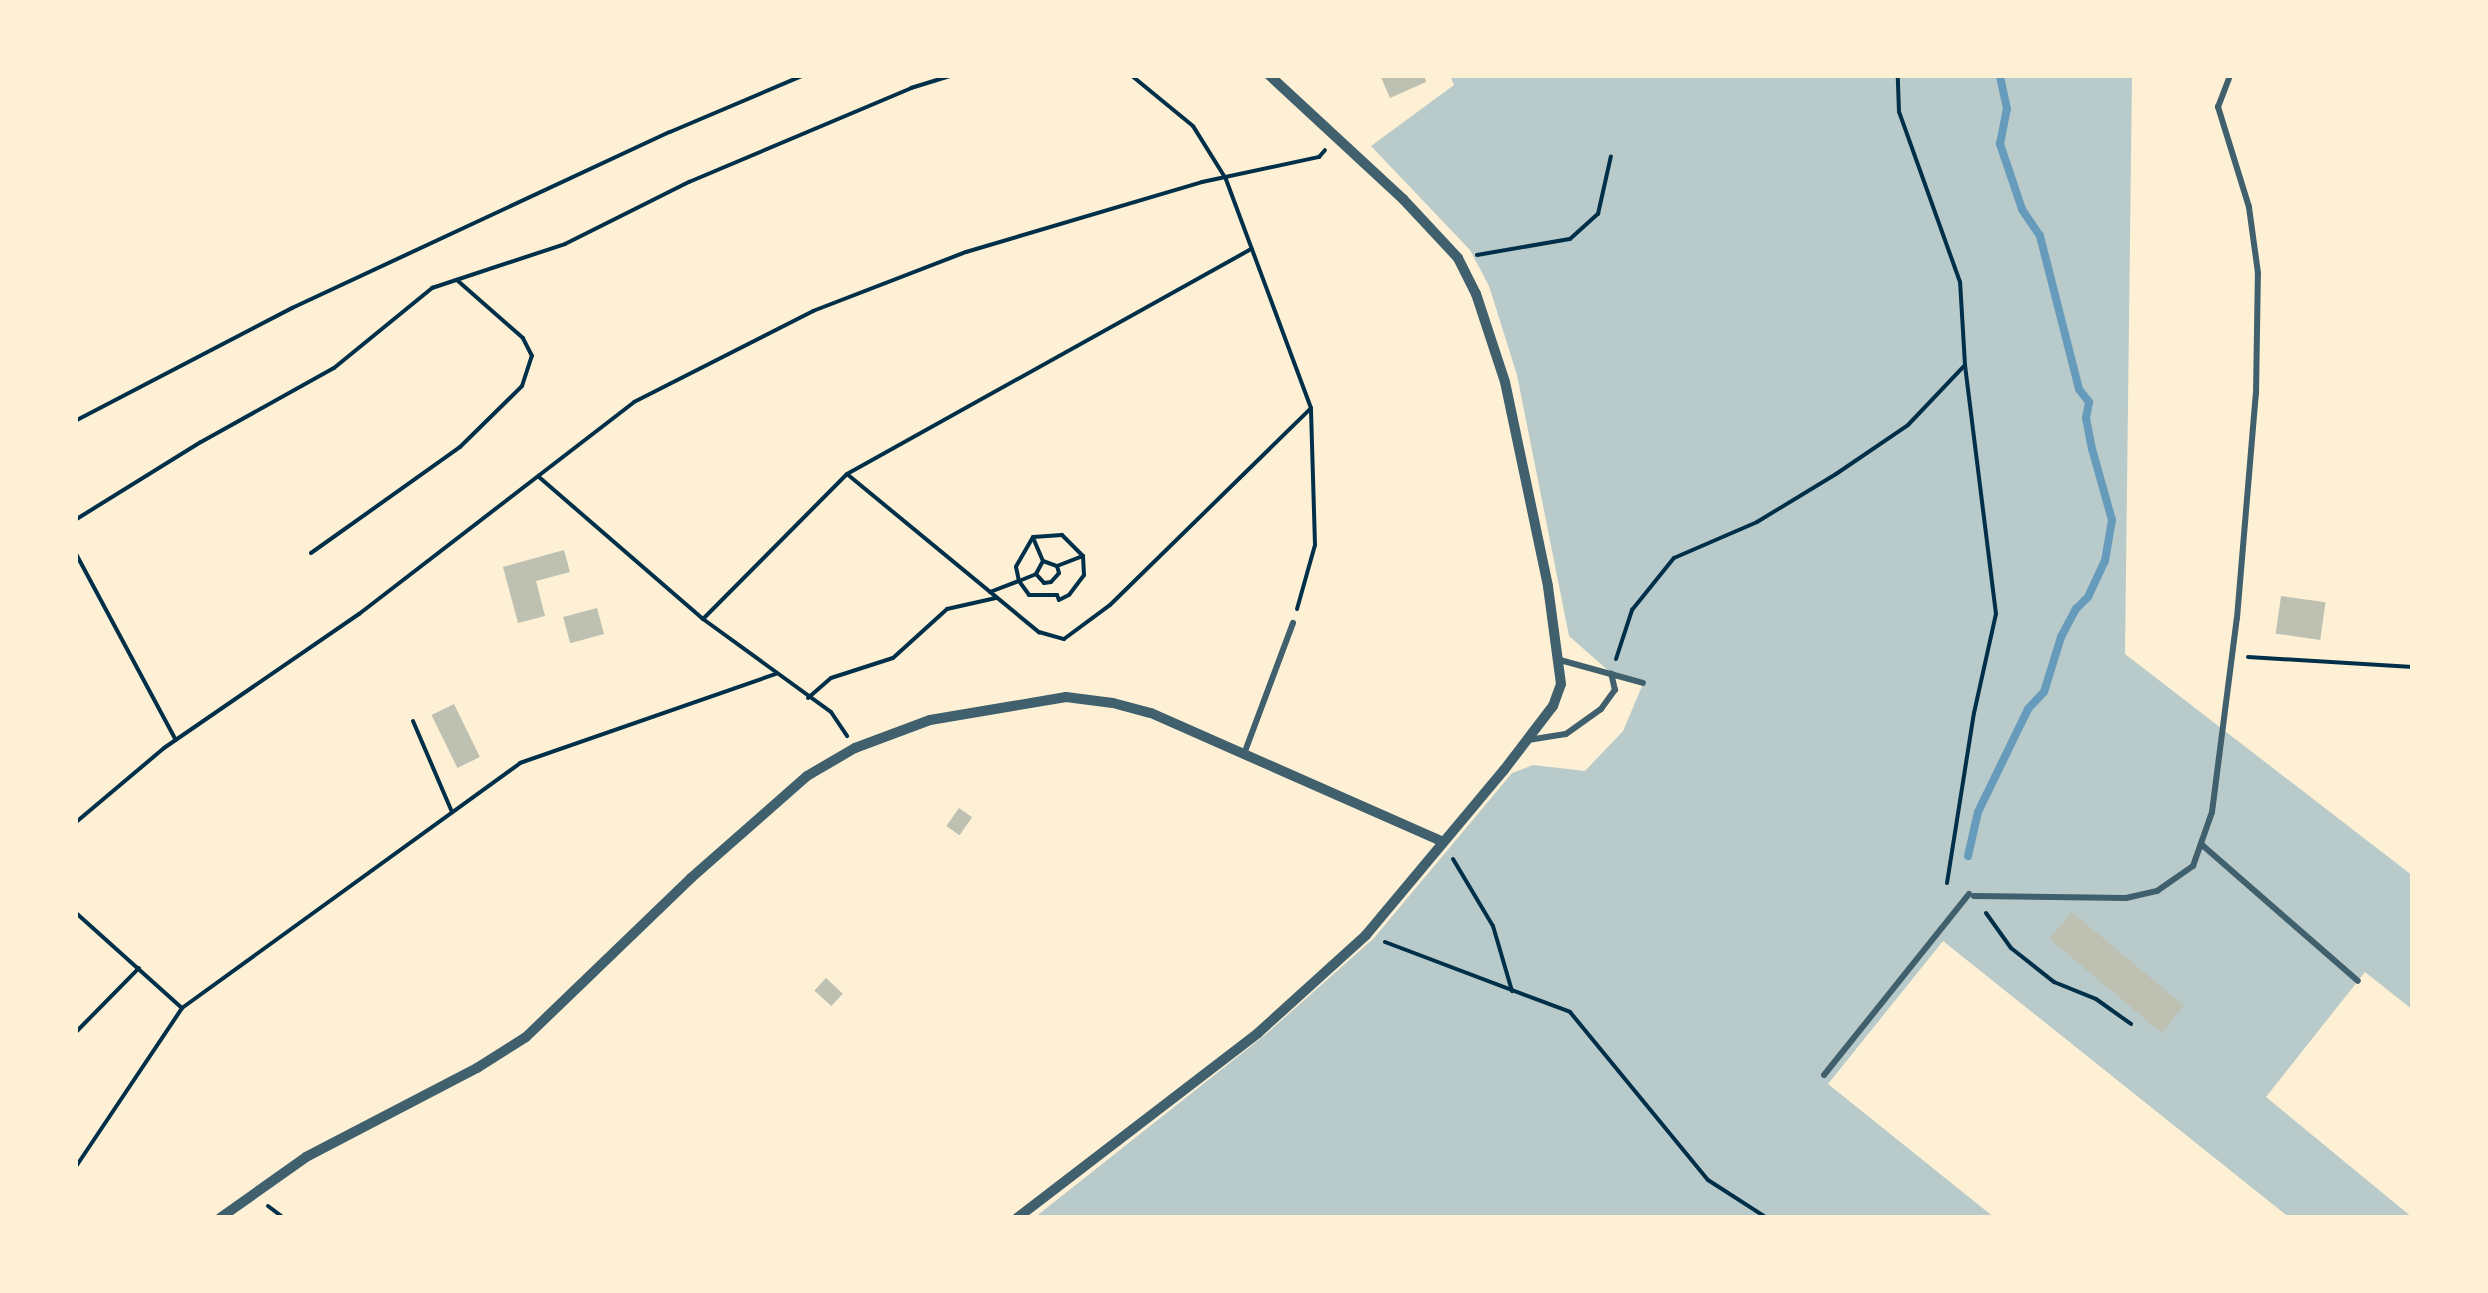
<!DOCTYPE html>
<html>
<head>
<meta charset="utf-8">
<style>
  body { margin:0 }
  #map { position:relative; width:2488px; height:1293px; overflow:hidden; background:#fdf0d5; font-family:"PT Serif",serif }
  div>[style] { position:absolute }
  .green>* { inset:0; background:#b9caca }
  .stream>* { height:8px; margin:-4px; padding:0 4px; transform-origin:4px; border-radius:4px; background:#669bbc }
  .building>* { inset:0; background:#bec0b2; transform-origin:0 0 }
  .path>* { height:4px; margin:-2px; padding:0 2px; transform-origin:2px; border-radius:2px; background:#003049 }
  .service>* { height:6px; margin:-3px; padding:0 3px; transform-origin:3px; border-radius:3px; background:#3f606c }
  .minor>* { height:10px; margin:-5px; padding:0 5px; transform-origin:5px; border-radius:5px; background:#3f606c }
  span { translate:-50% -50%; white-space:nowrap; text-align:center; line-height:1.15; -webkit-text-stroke:10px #fdf0d5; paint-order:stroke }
  .frame { position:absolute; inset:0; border:78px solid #fdf0d5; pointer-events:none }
</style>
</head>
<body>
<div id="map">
  <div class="green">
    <i style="clip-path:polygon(1450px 75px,2132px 75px,2125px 654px,2413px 876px,2413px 1010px,2365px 972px,2266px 1097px,2413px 1218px,2290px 1218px,1943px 941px,1828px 1084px,1995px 1218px,1034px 1218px,1265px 1035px,1374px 938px,1512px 773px,1533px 765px,1585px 771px,1623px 731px,1643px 684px,1611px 673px,1569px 636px,1517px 375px,1489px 286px,1470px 250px,1371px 146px,1454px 85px)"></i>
  </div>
  <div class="stream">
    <i style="left:1968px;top:856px;width:45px;rotate:-77.2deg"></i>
    <i style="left:1978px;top:812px;width:114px;rotate:-64.1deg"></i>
    <i style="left:2028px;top:709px;width:23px;rotate:-47deg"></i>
    <i style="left:2044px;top:692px;width:58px;rotate:-72.8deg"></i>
    <i style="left:2061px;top:637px;width:32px;rotate:-62deg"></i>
    <i style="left:2076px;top:609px;width:17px;rotate:-45deg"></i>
    <i style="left:2088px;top:597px;width:40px;rotate:-65deg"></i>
    <i style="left:2105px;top:561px;width:42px;rotate:-80.3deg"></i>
    <i style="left:2112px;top:520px;width:74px;rotate:-105.7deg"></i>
    <i style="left:2092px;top:449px;width:32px;rotate:-101deg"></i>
    <i style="left:2086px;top:418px;width:16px;rotate:-79deg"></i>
    <i style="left:2089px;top:402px;width:16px;rotate:-128deg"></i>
    <i style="left:2079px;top:389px;width:158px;rotate:-104.3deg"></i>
    <i style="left:2040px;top:236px;width:32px;rotate:-124deg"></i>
    <i style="left:2022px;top:209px;width:69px;rotate:-108.7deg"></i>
    <i style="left:2000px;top:144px;width:36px;rotate:-79deg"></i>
    <i style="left:2007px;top:109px;width:35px;rotate:-102deg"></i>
  </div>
  <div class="building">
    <i style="clip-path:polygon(1380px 75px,1424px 75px,1426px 82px,1390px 98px)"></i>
    <i style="clip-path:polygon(564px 550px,570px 572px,536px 581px,545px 616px,518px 623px,503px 567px)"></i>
    <i style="left:2281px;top:596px;width:45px;height:38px;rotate:8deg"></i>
    <i style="left:597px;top:608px;width:27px;height:35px;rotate:75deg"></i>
    <i style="left:454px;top:704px;width:59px;height:25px;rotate:64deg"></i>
    <i style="left:959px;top:808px;width:16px;height:22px;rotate:35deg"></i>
    <i style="left:2072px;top:912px;width:146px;height:35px;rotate:40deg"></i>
    <i style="left:826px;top:978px;width:23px;height:17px;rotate:43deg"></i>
  </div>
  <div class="path">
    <i style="left:1477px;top:255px;width:94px;rotate:-9.8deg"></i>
    <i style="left:1570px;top:239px;width:38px;rotate:-42deg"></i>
    <i style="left:1598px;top:214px;width:59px;rotate:-77.4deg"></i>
    <i style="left:75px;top:421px;width:245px;rotate:-27.5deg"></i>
    <i style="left:292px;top:308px;width:417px;rotate:-25deg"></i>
    <i style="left:670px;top:132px;width:146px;rotate:-23deg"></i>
    <i style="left:847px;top:474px;width:463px;rotate:-29.1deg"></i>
    <i style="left:539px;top:477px;width:217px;rotate:40.9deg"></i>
    <i style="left:703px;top:619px;width:158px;rotate:36deg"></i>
    <i style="left:831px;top:712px;width:29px;rotate:56deg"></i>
    <i style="left:75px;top:520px;width:148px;rotate:-31.8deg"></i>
    <i style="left:201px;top:442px;width:152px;rotate:-29.1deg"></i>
    <i style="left:334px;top:368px;width:127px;rotate:-39.2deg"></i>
    <i style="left:432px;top:288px;width:140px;rotate:-18.3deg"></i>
    <i style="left:565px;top:244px;width:139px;rotate:-26.6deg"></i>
    <i style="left:689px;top:182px;width:241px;rotate:-22.9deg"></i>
    <i style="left:911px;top:88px;width:44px;rotate:-17.2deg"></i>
    <i style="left:1034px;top:540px;width:21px;rotate:67deg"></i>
    <i style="left:75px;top:552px;width:213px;rotate:61.8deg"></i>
    <i style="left:311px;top:553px;width:183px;rotate:-35.4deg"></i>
    <i style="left:460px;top:447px;width:87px;rotate:-44.5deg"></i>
    <i style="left:522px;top:386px;width:32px;rotate:-72deg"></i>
    <i style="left:532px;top:356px;width:20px;rotate:-117deg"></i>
    <i style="left:523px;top:338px;width:88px;rotate:-138.7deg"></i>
    <i style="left:1036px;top:574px;width:12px;rotate:48deg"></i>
    <i style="left:1044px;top:583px;width:7px;rotate:-8deg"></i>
    <i style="left:1051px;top:582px;width:12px;rotate:-48deg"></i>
    <i style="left:1059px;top:573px;width:7px;rotate:-106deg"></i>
    <i style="left:990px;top:592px;width:31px;rotate:-21deg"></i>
    <i style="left:1019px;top:581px;width:18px;rotate:-22deg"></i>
    <i style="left:1036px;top:574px;width:15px;rotate:-62deg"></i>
    <i style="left:1043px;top:561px;width:15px;rotate:20deg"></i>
    <i style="left:1057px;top:566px;width:28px;rotate:-21deg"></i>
    <i style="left:1083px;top:556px;width:30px;rotate:-135deg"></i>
    <i style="left:1062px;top:535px;width:29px;rotate:176deg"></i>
    <i style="left:1033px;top:537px;width:34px;rotate:120deg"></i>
    <i style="left:1016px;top:567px;width:14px;rotate:78deg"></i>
    <i style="left:1019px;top:581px;width:17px;rotate:54deg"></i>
    <i style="left:1029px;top:595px;width:28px"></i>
    <i style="left:1057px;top:595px;width:5px;rotate:68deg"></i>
    <i style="left:1059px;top:600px;width:11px;rotate:-27deg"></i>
    <i style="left:1069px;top:595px;width:25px;rotate:-53deg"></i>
    <i style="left:1084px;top:575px;width:19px;rotate:-93deg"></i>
    <i style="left:1297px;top:609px;width:66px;rotate:-74.3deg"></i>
    <i style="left:1315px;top:545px;width:137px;rotate:-91.7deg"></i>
    <i style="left:703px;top:619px;width:204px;rotate:-45.2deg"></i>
    <i style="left:847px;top:474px;width:249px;rotate:39.5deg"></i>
    <i style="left:1039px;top:632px;width:26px;rotate:16deg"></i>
    <i style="left:1064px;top:639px;width:57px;rotate:-36.5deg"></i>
    <i style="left:1110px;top:605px;width:281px;rotate:-44.4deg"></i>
    <i style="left:1311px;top:408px;width:244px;rotate:-110.4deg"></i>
    <i style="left:1226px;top:179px;width:62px;rotate:-121.9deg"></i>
    <i style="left:1193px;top:126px;width:80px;rotate:-140.6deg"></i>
    <i style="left:2248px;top:657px;width:165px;rotate:3.5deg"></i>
    <i style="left:1616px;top:659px;width:52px;rotate:-71.9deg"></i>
    <i style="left:1632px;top:610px;width:67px;rotate:-51.1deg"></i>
    <i style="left:1674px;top:558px;width:90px;rotate:-23.4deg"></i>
    <i style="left:1757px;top:522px;width:92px;rotate:-31.3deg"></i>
    <i style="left:1836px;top:474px;width:87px;rotate:-34.2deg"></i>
    <i style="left:1908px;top:425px;width:83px;rotate:-46.5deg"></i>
    <i style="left:1965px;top:365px;width:83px;rotate:-93.4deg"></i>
    <i style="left:1960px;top:282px;width:181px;rotate:-109.7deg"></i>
    <i style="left:1899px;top:112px;width:37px;rotate:-92deg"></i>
    <i style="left:808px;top:698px;width:30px;rotate:-41deg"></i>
    <i style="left:831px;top:678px;width:65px;rotate:-17.9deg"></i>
    <i style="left:893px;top:658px;width:73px;rotate:-42.2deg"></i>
    <i style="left:947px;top:609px;width:50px;rotate:-12.7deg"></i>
    <i style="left:413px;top:721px;width:99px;rotate:66.8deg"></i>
    <i style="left:75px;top:823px;width:116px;rotate:-40.1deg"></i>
    <i style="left:164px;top:748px;width:237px;rotate:-34.5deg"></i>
    <i style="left:359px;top:614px;width:347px;rotate:-37.6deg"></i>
    <i style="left:634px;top:402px;width:201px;rotate:-26.9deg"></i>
    <i style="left:813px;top:311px;width:164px;rotate:-21.1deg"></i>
    <i style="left:966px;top:252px;width:246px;rotate:-16.5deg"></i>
    <i style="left:1202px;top:182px;width:120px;rotate:-12.1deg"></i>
    <i style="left:1319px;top:157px;width:9px;rotate:-49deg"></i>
    <i style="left:1453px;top:859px;width:78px;rotate:59.2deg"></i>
    <i style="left:1493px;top:926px;width:68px;rotate:73.7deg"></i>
    <i style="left:1947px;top:883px;width:172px;rotate:-81deg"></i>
    <i style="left:1974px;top:713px;width:101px;rotate:-77.5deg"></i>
    <i style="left:1996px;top:614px;width:251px;rotate:-97.1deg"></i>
    <i style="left:75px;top:912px;width:144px;rotate:41.9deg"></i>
    <i style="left:1986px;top:913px;width:43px;rotate:54.5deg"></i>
    <i style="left:2011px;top:948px;width:55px;rotate:38.3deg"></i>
    <i style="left:2054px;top:982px;width:45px;rotate:22deg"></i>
    <i style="left:2096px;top:999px;width:43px;rotate:35.5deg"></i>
    <i style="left:1385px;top:942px;width:198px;rotate:20.7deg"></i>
    <i style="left:1570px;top:1012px;width:217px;rotate:50.6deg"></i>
    <i style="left:1708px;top:1180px;width:70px;rotate:32.8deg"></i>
    <i style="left:75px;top:1033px;width:91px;rotate:-45.4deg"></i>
    <i style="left:75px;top:1168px;width:192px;rotate:-56.2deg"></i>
    <i style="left:182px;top:1008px;width:417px;rotate:-35.9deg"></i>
    <i style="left:520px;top:763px;width:271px;rotate:-19.2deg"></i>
    <i style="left:268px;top:1206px;width:20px;rotate:37deg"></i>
  </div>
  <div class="service">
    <i style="left:1560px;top:660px;width:86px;rotate:15.5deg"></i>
    <i style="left:1528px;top:740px;width:38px;rotate:-9deg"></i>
    <i style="left:1566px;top:734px;width:43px;rotate:-35.5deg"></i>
    <i style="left:1601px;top:709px;width:24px;rotate:-54deg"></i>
    <i style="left:1615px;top:690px;width:17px;rotate:-103deg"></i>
    <i style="left:1244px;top:754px;width:140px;rotate:-69.5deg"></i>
    <i style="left:2201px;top:844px;width:208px;rotate:41.1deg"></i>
    <i style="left:1974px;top:896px;width:152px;rotate:0.8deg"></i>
    <i style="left:2126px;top:898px;width:32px;rotate:-13deg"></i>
    <i style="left:2157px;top:891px;width:44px;rotate:-34.8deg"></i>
    <i style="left:2193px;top:866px;width:57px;rotate:-70.6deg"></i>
    <i style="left:2212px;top:812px;width:196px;rotate:-82.7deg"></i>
    <i style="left:2237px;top:618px;width:225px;rotate:-85.2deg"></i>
    <i style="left:2256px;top:394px;width:121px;rotate:-89.1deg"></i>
    <i style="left:2258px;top:273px;width:67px;rotate:-97.8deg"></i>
    <i style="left:2249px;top:207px;width:105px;rotate:-107.2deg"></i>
    <i style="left:2218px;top:107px;width:34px;rotate:-69deg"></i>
    <i style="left:1824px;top:1075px;width:232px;rotate:-51.3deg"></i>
  </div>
  <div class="minor">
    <i style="left:220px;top:1218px;width:105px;rotate:-35.3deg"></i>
    <i style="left:306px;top:1157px;width:193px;rotate:-27.5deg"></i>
    <i style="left:477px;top:1068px;width:58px;rotate:-32.3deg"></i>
    <i style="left:526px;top:1037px;width:229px;rotate:-43.9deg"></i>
    <i style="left:691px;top:878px;width:154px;rotate:-41.3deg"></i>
    <i style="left:807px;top:776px;width:56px;rotate:-30.3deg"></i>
    <i style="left:855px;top:748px;width:80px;rotate:-20.5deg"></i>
    <i style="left:930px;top:720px;width:138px;rotate:-9.6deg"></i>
    <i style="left:1066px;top:697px;width:47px;rotate:7.3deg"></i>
    <i style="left:1113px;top:703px;width:39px;rotate:15deg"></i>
    <i style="left:1151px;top:713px;width:319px;rotate:23.8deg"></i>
    <i style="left:1017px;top:1218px;width:304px;rotate:-37.5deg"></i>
    <i style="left:1258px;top:1033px;width:146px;rotate:-42.2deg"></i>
    <i style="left:1366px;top:935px;width:215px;rotate:-50.1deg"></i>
    <i style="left:1504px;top:770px;width:81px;rotate:-52.6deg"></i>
    <i style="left:1553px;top:706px;width:23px;rotate:-70deg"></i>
    <i style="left:1561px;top:684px;width:99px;rotate:-97.6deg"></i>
    <i style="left:1548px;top:586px;width:208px;rotate:-101.9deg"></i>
    <i style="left:1505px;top:382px;width:93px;rotate:-108.2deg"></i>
    <i style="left:1476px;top:294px;width:40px;rotate:-116.6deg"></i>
    <i style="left:1458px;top:258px;width:81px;rotate:-133deg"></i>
    <i style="left:1403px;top:199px;width:183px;rotate:-137.2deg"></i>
  </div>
  <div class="frame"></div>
</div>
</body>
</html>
